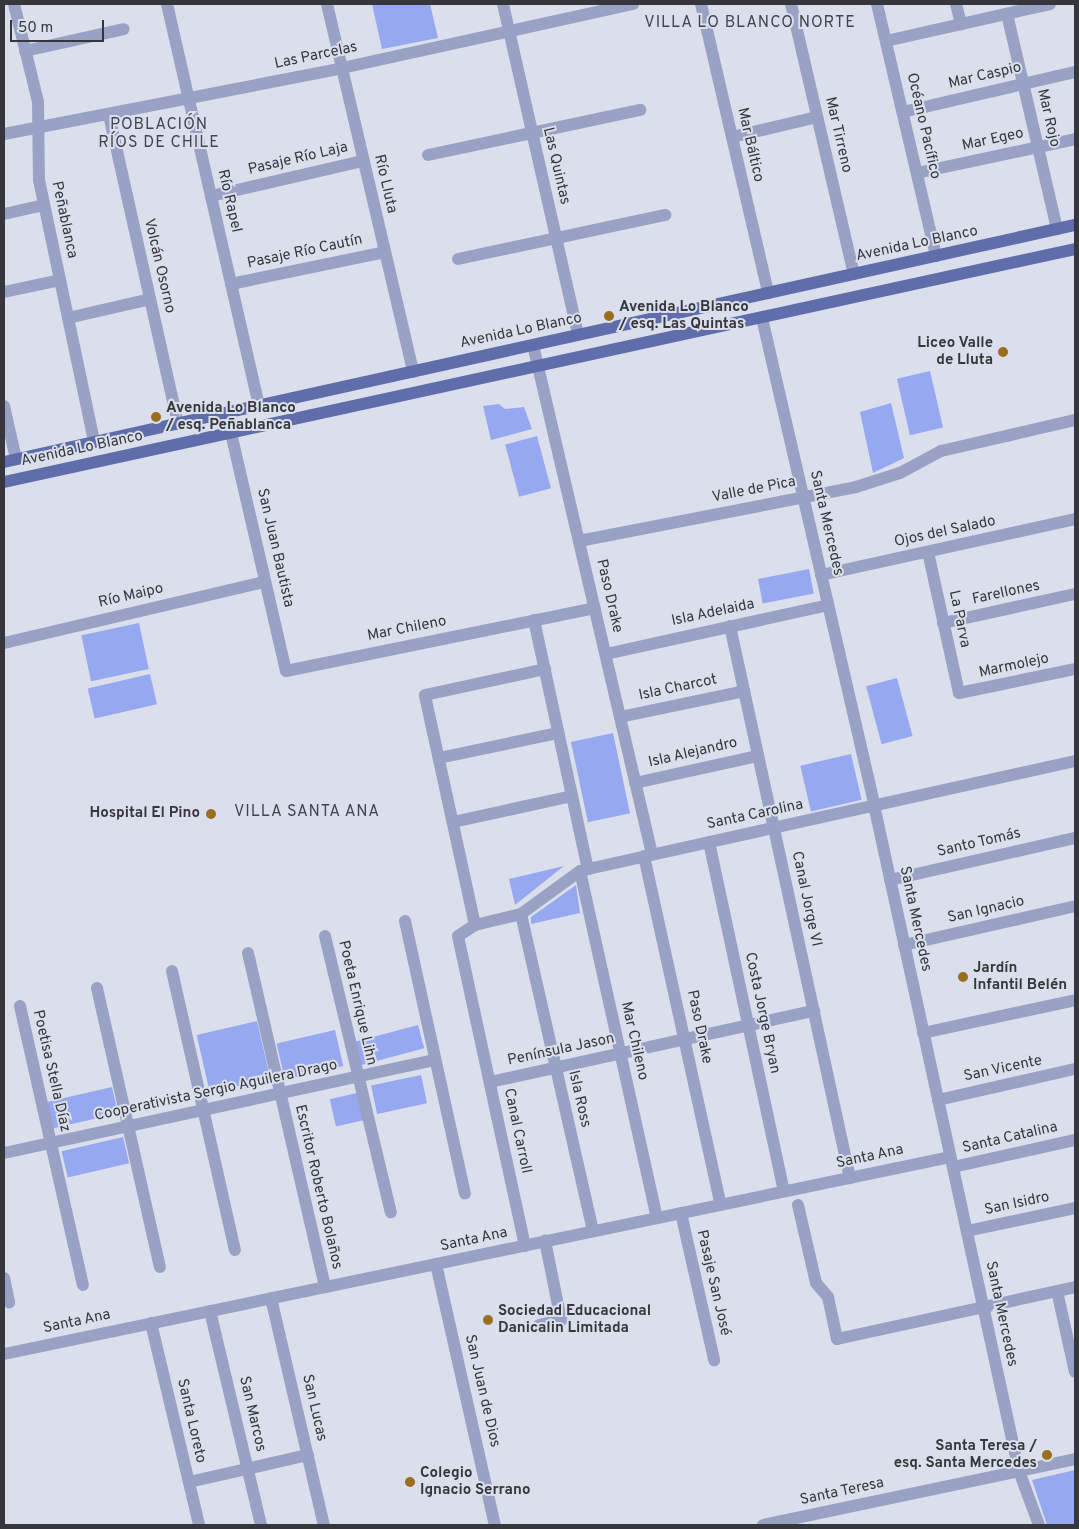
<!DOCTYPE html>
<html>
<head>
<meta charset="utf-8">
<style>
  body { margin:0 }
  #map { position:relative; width:1079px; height:1529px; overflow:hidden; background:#dbdfec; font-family:Overpass,sans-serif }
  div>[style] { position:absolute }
  .green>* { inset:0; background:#96a8f0; transform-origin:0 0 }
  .minor>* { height:12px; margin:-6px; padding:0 6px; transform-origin:6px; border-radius:6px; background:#99a2c5 }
  .major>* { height:12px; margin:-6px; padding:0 6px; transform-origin:6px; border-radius:6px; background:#5f6dab }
  .dots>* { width:14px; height:14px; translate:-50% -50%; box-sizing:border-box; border:2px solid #dbdfec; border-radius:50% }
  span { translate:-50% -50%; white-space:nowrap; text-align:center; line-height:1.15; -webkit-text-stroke:4px #dbdfec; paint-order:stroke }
  .street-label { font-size:15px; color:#35373c }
  .poi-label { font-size:15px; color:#35373c; font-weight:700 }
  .left { translate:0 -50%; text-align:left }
  .right { translate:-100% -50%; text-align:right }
  .neighbourhood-label { font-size:16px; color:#424550; letter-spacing:1px }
  .frame { position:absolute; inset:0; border:5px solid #35373c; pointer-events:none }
  .scale { position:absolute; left:10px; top:20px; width:94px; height:22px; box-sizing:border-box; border:2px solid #35373c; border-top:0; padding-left:6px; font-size:15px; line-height:18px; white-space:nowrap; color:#35373c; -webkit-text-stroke:4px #dbdfec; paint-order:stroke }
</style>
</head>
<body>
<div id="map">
  <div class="green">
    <i style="clip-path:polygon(372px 4px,430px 4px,438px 38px,382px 49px)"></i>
    <i style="left:930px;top:371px;width:58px;height:34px;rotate:77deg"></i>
    <i style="clip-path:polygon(891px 403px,904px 458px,873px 473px,860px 412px)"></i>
    <i style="clip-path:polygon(499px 404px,505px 409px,524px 407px,532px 429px,491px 440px,483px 406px)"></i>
    <i style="left:537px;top:436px;width:54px;height:33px;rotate:75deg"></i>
    <i style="left:809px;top:569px;width:25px;height:52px;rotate:79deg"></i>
    <i style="left:139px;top:623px;width:47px;height:59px;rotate:78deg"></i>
    <i style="left:150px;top:674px;width:31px;height:64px;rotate:77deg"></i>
    <i style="left:897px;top:678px;width:60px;height:32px;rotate:75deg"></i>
    <i style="left:613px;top:733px;width:82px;height:43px;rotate:78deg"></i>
    <i style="left:851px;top:754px;width:47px;height:52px;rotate:77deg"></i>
    <i style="clip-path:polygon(564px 866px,515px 905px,509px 879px)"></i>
    <i style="clip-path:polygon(576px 885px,580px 913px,531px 924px,531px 917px)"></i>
    <i style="left:257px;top:1021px;width:59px;height:62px;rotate:77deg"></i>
    <i style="left:418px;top:1025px;width:24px;height:65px;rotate:75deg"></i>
    <i style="left:335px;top:1030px;width:37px;height:60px;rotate:77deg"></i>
    <i style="left:421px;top:1075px;width:29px;height:51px;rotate:78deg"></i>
    <i style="left:112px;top:1087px;width:27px;height:67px;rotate:77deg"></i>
    <i style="left:357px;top:1093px;width:28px;height:28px;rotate:77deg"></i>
    <i style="left:123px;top:1137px;width:27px;height:63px;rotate:77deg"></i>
    <i style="clip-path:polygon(1075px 1470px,1075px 1525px,1047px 1525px,1032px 1480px)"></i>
  </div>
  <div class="minor">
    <i style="left:14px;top:4px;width:101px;rotate:76.2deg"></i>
    <i style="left:38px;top:102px;width:78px;rotate:89.3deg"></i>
    <i style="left:39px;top:180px;width:268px;rotate:78.1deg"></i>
    <i style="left:167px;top:4px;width:411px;rotate:77.1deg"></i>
    <i style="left:327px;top:4px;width:378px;rotate:76.8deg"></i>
    <i style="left:503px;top:4px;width:339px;rotate:77.2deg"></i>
    <i style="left:701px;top:4px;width:297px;rotate:76.9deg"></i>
    <i style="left:791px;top:4px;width:277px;rotate:76.9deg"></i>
    <i style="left:877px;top:4px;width:259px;rotate:76.8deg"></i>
    <i style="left:956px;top:4px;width:21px;rotate:76deg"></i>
    <i style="left:1007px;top:14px;width:221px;rotate:76.9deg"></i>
    <i style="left:886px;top:41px;width:168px;rotate:-12.7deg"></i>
    <i style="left:25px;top:51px;width:101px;rotate:-12.5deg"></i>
    <i style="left:903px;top:112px;width:177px;rotate:-13.1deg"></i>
    <i style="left:109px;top:115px;width:316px;rotate:77.4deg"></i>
    <i style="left:4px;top:134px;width:344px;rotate:-11deg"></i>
    <i style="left:342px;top:68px;width:298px;rotate:-12.4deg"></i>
    <i style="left:732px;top:137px;width:87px;rotate:-13.2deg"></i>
    <i style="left:428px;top:155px;width:217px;rotate:-12deg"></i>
    <i style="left:917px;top:173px;width:162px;rotate:-12.1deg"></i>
    <i style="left:211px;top:196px;width:156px;rotate:-13deg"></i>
    <i style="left:4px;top:214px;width:41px;rotate:-12.7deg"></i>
    <i style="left:458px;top:259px;width:212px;rotate:-12deg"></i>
    <i style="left:231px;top:284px;width:157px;rotate:-11.7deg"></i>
    <i style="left:4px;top:292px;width:57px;rotate:-12.1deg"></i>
    <i style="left:68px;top:318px;width:84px;rotate:-13deg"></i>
    <i style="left:762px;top:318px;width:500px;rotate:77deg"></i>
    <i style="left:874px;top:805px;width:682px;rotate:77.72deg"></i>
    <i style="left:1019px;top:1471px;width:58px;rotate:69.7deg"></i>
    <i style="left:533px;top:345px;width:523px;rotate:76.84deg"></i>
    <i style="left:4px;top:406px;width:54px;rotate:77.2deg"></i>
    <i style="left:231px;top:433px;width:244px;rotate:77deg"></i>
    <i style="left:286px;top:671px;width:315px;rotate:-11.5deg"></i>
    <i style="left:579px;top:541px;width:282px;rotate:-11deg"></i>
    <i style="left:856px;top:487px;width:46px;rotate:-17.7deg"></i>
    <i style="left:900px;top:473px;width:47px;rotate:-28.2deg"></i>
    <i style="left:941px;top:451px;width:138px;rotate:-13deg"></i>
    <i style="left:928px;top:552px;width:144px;rotate:77.6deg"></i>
    <i style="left:959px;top:693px;width:118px;rotate:-11.7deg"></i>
    <i style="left:821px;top:575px;width:260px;rotate:-12.4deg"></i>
    <i style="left:534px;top:620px;width:255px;rotate:77.8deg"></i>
    <i style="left:943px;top:623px;width:135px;rotate:-12.4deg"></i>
    <i style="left:730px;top:626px;width:565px;rotate:77.74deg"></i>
    <i style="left:4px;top:643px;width:268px;rotate:-13.2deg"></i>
    <i style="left:606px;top:654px;width:227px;rotate:-12.4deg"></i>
    <i style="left:620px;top:717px;width:127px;rotate:-11.8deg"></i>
    <i style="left:439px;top:758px;width:122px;rotate:-11.9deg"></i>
    <i style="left:635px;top:783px;width:126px;rotate:-12.4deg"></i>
    <i style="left:453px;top:822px;width:122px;rotate:-12.3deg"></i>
    <i style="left:709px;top:842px;width:357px;rotate:77.9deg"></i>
    <i style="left:644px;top:856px;width:357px;rotate:77.6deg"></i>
    <i style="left:580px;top:871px;width:355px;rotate:77.5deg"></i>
    <i style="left:890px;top:880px;width:190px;rotate:-12.8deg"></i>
    <i style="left:521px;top:914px;width:325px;rotate:77.2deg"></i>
    <i style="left:405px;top:921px;width:279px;rotate:77.6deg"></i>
    <i style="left:475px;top:925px;width:235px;rotate:-102.3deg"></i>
    <i style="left:425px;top:695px;width:123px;rotate:-12.2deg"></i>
    <i style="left:325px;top:936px;width:284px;rotate:76.6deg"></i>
    <i style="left:904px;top:945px;width:175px;rotate:-12.8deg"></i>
    <i style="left:248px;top:953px;width:343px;rotate:77deg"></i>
    <i style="left:172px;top:971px;width:286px;rotate:77.3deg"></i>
    <i style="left:97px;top:988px;width:286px;rotate:77.3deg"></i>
    <i style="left:20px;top:1006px;width:286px;rotate:77.3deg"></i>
    <i style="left:923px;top:1033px;width:156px;rotate:-12.2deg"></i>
    <i style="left:490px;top:1082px;width:332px;rotate:-12.4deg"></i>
    <i style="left:938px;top:1100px;width:140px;rotate:-12.8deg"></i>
    <i style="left:4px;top:1153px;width:441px;rotate:-12.2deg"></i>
    <i style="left:953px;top:1167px;width:125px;rotate:-12.5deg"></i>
    <i style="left:798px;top:1205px;width:80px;rotate:77deg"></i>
    <i style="left:816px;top:1283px;width:18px;rotate:49deg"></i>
    <i style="left:828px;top:1297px;width:43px;rotate:77.9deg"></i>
    <i style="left:837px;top:1339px;width:244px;rotate:-12.3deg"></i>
    <i style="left:681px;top:1213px;width:151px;rotate:77.3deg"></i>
    <i style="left:967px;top:1231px;width:110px;rotate:-12deg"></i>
    <i style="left:525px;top:1246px;width:317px;rotate:-102.2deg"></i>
    <i style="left:458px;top:936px;width:20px;rotate:-33deg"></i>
    <i style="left:475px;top:925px;width:47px;rotate:-13.4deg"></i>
    <i style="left:521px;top:914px;width:73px;rotate:-36.1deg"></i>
    <i style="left:580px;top:871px;width:8px;rotate:-14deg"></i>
    <i style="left:588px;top:869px;width:499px;rotate:-12.5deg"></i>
    <i style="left:436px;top:1264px;width:268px;rotate:77.3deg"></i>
    <i style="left:4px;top:1278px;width:25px;rotate:78deg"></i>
    <i style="left:1057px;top:1291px;width:83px;rotate:77.5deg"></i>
    <i style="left:271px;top:1298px;width:233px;rotate:76.9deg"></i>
    <i style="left:210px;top:1311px;width:220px;rotate:76.6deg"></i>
    <i style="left:151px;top:1323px;width:208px;rotate:76.6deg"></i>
    <i style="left:539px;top:1325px;width:23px;rotate:-13deg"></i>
    <i style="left:561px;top:1320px;width:81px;rotate:-101.4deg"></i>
    <i style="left:4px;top:1354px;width:966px;rotate:-11.76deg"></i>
    <i style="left:189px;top:1482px;width:122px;rotate:-12.8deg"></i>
    <i style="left:763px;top:1525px;width:319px;rotate:-11.9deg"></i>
  </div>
  <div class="major">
    <i style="left:4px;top:462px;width:1097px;rotate:-12.48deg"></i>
    <i style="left:4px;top:482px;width:1096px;rotate:-12.27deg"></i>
  </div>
  <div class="dots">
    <i style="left:609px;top:316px;background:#996e1c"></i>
    <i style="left:1003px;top:352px;background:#996e1c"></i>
    <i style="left:156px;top:417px;background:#996e1c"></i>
    <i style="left:211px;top:814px;background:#996e1c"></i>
    <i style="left:963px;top:977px;background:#996e1c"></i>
    <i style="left:488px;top:1320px;background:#996e1c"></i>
    <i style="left:1047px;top:1455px;background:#996e1c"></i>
    <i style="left:410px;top:1482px;background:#996e1c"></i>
  </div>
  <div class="street-label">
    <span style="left:316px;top:56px;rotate:-12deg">Las Parcelas</span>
    <span style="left:985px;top:76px;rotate:-13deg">Mar Caspio</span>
    <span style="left:1048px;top:118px;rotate:77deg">Mar Rojo</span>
    <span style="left:923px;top:126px;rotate:77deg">Océano Pacífico</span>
    <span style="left:838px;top:135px;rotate:77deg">Mar Tirreno</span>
    <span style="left:993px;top:140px;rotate:-12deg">Mar Egeo</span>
    <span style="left:750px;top:145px;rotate:77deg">Mar Báltico</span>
    <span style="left:298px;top:159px;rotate:-13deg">Pasaje Río Laja</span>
    <span style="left:556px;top:166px;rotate:77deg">Las Quintas</span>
    <span style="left:385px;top:184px;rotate:77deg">Río Lluta</span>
    <span style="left:229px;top:201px;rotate:77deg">Río Rapel</span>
    <span style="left:64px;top:220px;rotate:78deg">Peñablanca</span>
    <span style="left:917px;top:244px;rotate:-12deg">Avenida Lo Blanco</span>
    <span style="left:305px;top:252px;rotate:-12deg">Pasaje Río Cautín</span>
    <span style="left:159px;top:266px;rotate:77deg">Volcán Osorno</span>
    <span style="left:521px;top:331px;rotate:-12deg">Avenida Lo Blanco</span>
    <span style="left:82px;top:449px;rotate:-12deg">Avenida Lo Blanco</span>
    <span style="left:754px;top:490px;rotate:-11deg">Valle de Pica</span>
    <span style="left:826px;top:523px;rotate:77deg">Santa Mercedes</span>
    <span style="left:945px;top:532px;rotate:-12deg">Ojos del Salado</span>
    <span style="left:275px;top:548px;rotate:77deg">San Juan Bautista</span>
    <span style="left:1006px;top:593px;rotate:-12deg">Farellones</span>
    <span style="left:131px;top:596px;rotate:-13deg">Río Maipo</span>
    <span style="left:609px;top:596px;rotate:77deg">Paso Drake</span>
    <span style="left:713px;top:613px;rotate:-12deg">Isla Adelaida</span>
    <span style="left:959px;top:619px;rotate:78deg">La Parva</span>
    <span style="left:407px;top:629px;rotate:-11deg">Mar Chileno</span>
    <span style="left:1014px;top:666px;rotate:-12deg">Marmolejo</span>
    <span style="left:678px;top:688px;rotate:-12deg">Isla Charcot</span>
    <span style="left:693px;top:753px;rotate:-13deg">Isla Alejandro</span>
    <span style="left:755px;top:815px;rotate:-12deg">Santa Carolina</span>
    <span style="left:979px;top:843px;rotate:-13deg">Santo Tomás</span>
    <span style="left:806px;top:899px;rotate:78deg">Canal Jorge VI</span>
    <span style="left:986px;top:910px;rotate:-13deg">San Ignacio</span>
    <span style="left:915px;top:919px;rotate:78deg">Santa Mercedes</span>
    <span style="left:357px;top:1003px;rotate:77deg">Poeta Enrique Lihn</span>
    <span style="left:762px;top:1013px;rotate:78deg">Costa Jorge Bryan</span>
    <span style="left:699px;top:1027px;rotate:78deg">Paso Drake</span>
    <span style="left:634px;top:1041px;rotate:77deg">Mar Chileno</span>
    <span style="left:561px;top:1050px;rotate:-12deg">Península Jason</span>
    <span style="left:1003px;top:1069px;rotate:-12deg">San Vicente</span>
    <span style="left:51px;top:1071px;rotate:77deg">Poetisa Stella Díaz</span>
    <span style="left:216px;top:1091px;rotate:-12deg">Cooperativista Sergio Aguilera Drago</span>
    <span style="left:579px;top:1099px;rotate:77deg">Isla Ross</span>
    <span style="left:517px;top:1131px;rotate:78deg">Canal Carroll</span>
    <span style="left:1010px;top:1138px;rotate:-13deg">Santa Catalina</span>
    <span style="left:870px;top:1157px;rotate:-12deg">Santa Ana</span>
    <span style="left:318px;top:1187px;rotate:77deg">Escritor Roberto Bolaños</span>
    <span style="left:1017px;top:1204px;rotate:-12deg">San Isidro</span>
    <span style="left:474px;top:1240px;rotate:-12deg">Santa Ana</span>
    <span style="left:713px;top:1283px;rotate:77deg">Pasaje San José</span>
    <span style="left:1001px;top:1314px;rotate:78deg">Santa Mercedes</span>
    <span style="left:77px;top:1322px;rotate:-12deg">Santa Ana</span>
    <span style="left:482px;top:1391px;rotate:77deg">San Juan de Dios</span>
    <span style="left:314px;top:1408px;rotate:77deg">San Lucas</span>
    <span style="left:252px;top:1414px;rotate:77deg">San Marcos</span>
    <span style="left:191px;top:1421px;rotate:77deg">Santa Loreto</span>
    <span style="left:842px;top:1492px;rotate:-12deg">Santa Teresa</span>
  </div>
  <div class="poi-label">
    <span class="left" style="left:619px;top:316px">Avenida Lo Blanco<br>/ esq. Las Quintas</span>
    <span class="right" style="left:993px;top:352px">Liceo Valle<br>de Lluta</span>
    <span class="left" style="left:166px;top:417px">Avenida Lo Blanco<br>/ esq. Peñablanca</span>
    <span class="right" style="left:200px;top:814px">Hospital El Pino</span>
    <span class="left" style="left:973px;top:977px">Jardín<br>Infantil Belén</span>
    <span class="left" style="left:498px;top:1320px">Sociedad Educacional<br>Danicalin Limitada</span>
    <span class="right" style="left:1037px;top:1455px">Santa Teresa /<br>esq. Santa Mercedes</span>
    <span class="left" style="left:420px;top:1482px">Colegio<br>Ignacio Serrano</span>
  </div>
  <div class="neighbourhood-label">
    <span style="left:750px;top:23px">VILLA LO BLANCO NORTE</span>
    <span style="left:159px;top:134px">POBLACIÓN<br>RÍOS DE CHILE</span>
    <span style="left:307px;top:812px">VILLA SANTA ANA</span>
  </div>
  <div class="frame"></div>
  <div class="scale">50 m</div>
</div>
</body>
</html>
